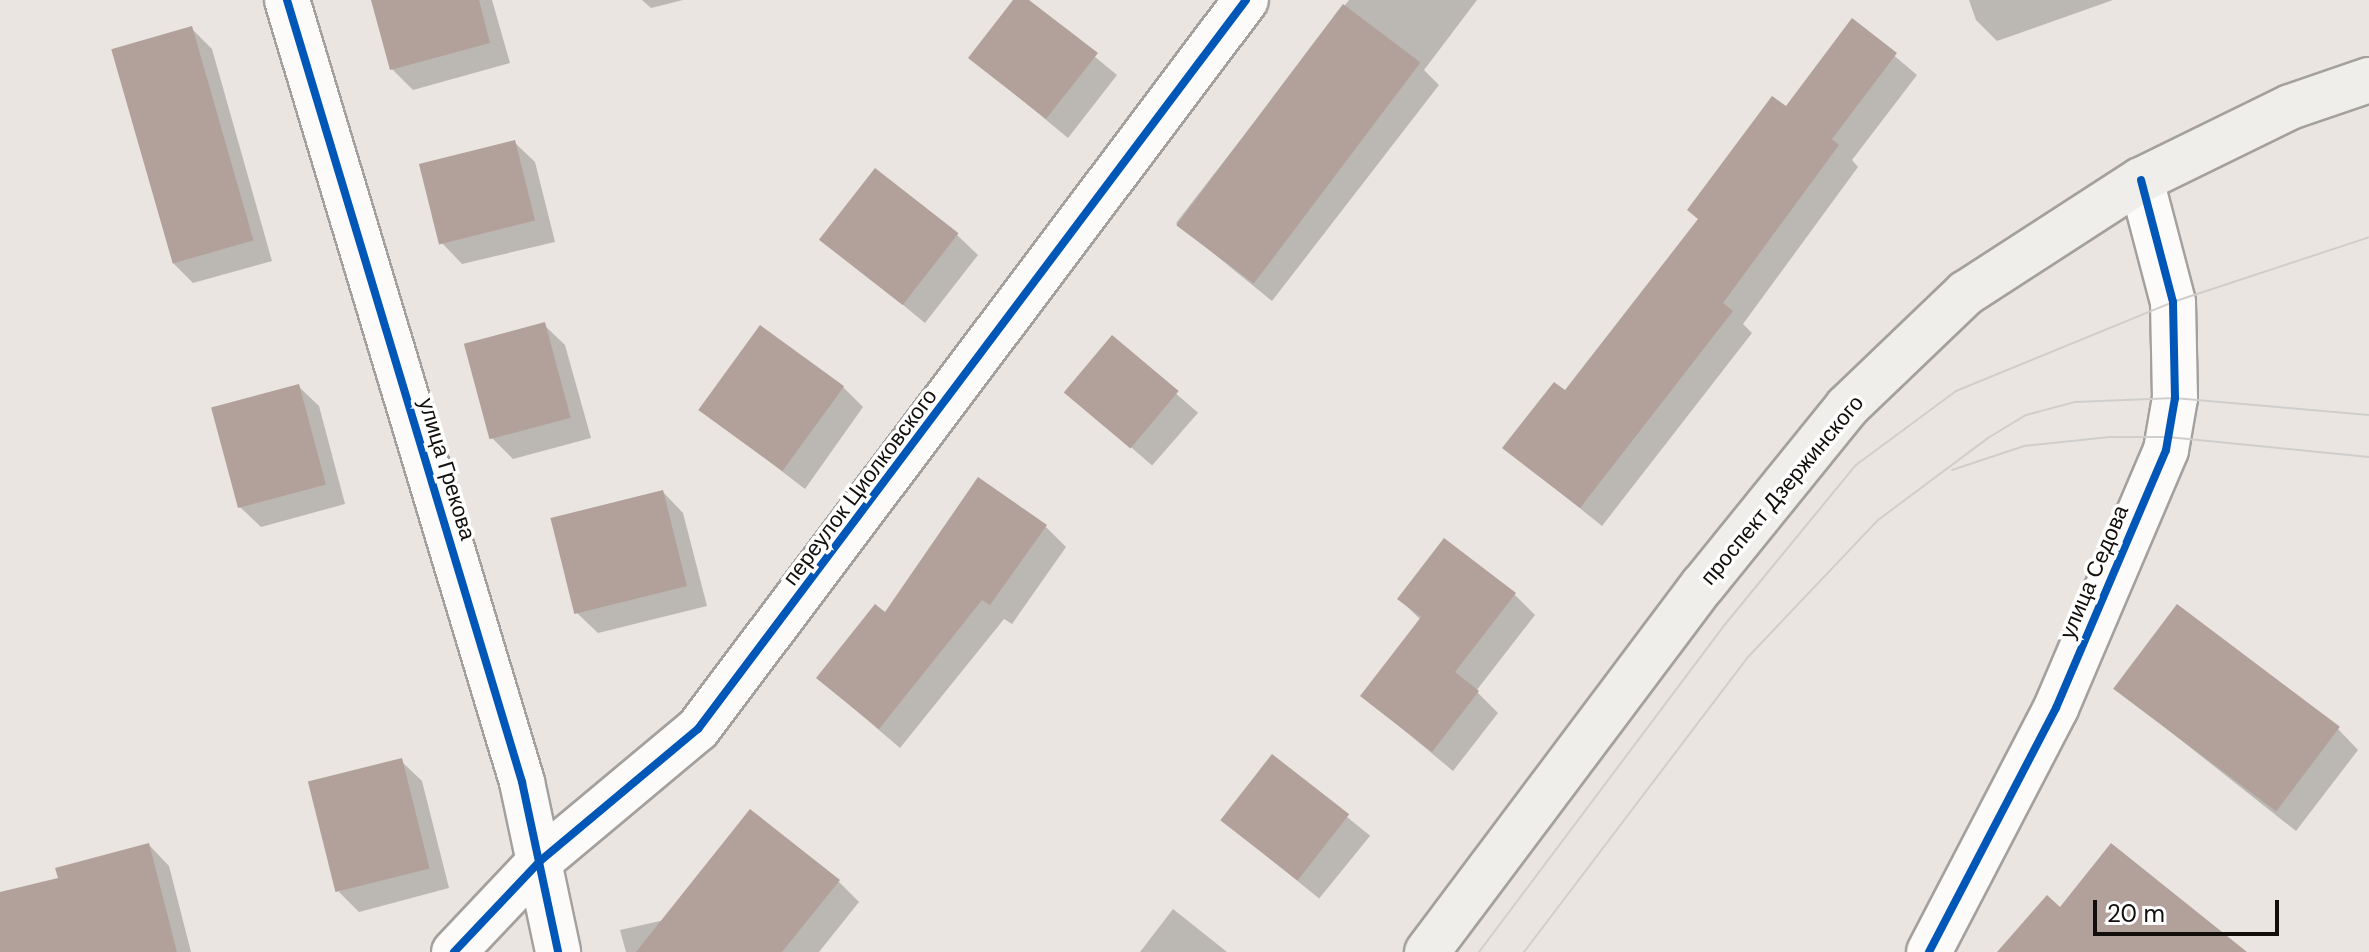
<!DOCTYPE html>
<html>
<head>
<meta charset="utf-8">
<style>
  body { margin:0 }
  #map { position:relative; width:2369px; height:952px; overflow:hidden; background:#eae5e0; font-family:"DM Sans",sans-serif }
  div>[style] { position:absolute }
  .shadow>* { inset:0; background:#0003; transform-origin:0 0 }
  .building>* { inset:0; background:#b2a19b; transform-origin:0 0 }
  .roads { filter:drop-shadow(2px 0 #a4a09d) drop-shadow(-2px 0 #a4a09d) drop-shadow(0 2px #a4a09d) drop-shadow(0 -2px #a4a09d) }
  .street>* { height:44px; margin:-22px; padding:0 22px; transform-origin:22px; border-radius:22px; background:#fcfbfa }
  .secondary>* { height:44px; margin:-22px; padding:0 22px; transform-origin:22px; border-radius:22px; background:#f0eeeb }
  .tram>* { height:2px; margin:-1px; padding:0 1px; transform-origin:1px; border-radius:1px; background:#d0cecd }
  .cycleway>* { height:8px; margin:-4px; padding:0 4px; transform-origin:4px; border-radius:4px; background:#0057b8 }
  span { translate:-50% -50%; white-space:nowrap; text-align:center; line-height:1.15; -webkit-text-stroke:7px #fff; paint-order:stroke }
  .street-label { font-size:22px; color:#110e0c }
  .scale { position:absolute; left:2093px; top:900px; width:186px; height:36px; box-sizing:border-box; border:4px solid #110e0c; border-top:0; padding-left:10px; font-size:24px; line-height:28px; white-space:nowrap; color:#110e0c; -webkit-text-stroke:6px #fff; paint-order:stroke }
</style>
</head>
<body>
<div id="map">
  <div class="shadow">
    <i style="clip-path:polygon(373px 0,492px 0,510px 63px,413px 90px,392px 69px)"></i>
    <i style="clip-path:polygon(642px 0,683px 0,651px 8px)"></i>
    <i style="clip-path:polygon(1016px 0,1026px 0,1117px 75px,1068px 138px,971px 58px)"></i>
    <i style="clip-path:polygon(1349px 0,1477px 0,1424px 70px,1439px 85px,1272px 301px,1176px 223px)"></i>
    <i style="clip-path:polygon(1969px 0,2113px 0,1997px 41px,1976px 20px)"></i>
    <i style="clip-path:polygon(1853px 21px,1917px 75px,1852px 160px,1858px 167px,1743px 324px,1752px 333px,1602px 526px,1505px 448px,1565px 393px)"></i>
    <i style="clip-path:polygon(192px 29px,212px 49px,272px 261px,193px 283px,173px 263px)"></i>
    <i style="clip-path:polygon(514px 142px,535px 162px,555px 242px,462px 264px,442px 243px)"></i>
    <i style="clip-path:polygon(957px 235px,978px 255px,925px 323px,823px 239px)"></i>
    <i style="clip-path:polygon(544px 325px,565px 345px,591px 438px,513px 459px,492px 438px)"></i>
    <i style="left:1112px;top:338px;width:114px;height:70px;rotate:41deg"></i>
    <i style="clip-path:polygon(298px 386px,319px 406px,345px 504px,261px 527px,240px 507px)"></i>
    <i style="clip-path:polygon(843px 387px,863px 407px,805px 489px,702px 410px)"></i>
    <i style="clip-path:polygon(663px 492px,683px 513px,707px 606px,598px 633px,577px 613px)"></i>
    <i style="clip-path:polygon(1046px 527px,1066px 547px,1012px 624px,1004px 619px,900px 748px,818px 678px,885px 615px)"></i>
    <i style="clip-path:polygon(1514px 594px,1535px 615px,1476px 691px,1498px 713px,1453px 771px,1363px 696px,1421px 620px,1399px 599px)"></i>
    <i style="clip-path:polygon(2115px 688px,2338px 729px,2358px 750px,2296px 831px)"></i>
    <i style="left:1273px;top:757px;width:125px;height:81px;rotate:39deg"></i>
    <i style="clip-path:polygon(401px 761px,422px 781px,449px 888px,359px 912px,339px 892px)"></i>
    <i style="clip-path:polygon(149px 845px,169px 866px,191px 952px,0 952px,0 894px,60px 879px)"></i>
    <i style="clip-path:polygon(838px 881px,859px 902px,819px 952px,626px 952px,620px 930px)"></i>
    <i style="clip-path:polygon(1173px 909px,1227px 952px,1140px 952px)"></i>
  </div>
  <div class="building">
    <i style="clip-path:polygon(371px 0,479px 0,490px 43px,390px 70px)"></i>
    <i style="clip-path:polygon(1013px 0,1029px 0,1098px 53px,1046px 119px,968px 58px)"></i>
    <i style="left:1343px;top:4px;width:97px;height:277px;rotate:37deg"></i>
    <i style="clip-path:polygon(1852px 18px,1897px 53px,1832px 139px,1839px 145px,1723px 303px,1733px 311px,1580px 508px,1502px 448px,1554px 382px,1565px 390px,1698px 219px,1687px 210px,1772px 96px,1786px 106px)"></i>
    <i style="left:192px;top:26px;width:223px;height:84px;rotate:74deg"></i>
    <i style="left:515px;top:140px;width:83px;height:99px;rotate:76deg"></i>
    <i style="left:875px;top:168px;width:106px;height:91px;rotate:38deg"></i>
    <i style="left:545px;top:322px;width:99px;height:84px;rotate:75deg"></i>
    <i style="left:760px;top:325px;width:104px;height:105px;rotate:36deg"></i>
    <i style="left:1112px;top:335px;width:87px;height:75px;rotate:40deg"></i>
    <i style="left:299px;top:384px;width:104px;height:91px;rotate:75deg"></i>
    <i style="clip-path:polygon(978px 477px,1047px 525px,990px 605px,982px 600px,879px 729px,816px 678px,875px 604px,885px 612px)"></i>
    <i style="left:663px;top:490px;width:99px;height:116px;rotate:76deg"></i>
    <i style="clip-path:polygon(1444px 538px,1516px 593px,1455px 672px,1479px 691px,1432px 752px,1360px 696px,1421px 617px,1397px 599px)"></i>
    <i style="left:2177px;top:604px;width:204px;height:106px;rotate:37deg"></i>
    <i style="left:1272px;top:754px;width:98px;height:84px;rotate:38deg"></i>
    <i style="left:402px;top:758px;width:114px;height:97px;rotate:76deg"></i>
    <i style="clip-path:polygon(750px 809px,840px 880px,782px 952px,636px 952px)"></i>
    <i style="clip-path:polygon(149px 843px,177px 952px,0 952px,0 892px,58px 878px,55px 868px)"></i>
    <i style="clip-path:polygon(2111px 843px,2247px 952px,1997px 952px,2047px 895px,2060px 907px)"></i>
  </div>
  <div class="roads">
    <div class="street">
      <i style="left:287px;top:0;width:817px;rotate:73.27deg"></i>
      <i style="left:522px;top:782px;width:174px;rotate:78deg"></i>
      <i style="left:454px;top:952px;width:125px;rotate:-46.6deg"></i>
      <i style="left:540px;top:861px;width:206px;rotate:-39.9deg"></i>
      <i style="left:698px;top:729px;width:912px;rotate:-53.07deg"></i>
      <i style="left:1929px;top:952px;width:275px;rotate:-62.5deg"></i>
      <i style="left:2056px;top:708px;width:280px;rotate:-66.9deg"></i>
      <i style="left:2166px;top:450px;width:53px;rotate:-80.2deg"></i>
      <i style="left:2175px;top:398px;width:96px;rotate:-91.2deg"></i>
      <i style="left:2173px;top:302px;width:126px;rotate:-104.7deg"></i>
    </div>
    <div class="secondary">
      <i style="left:1427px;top:952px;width:459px;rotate:-53.1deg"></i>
      <i style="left:1703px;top:585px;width:229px;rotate:-51deg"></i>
      <i style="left:1847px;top:407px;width:165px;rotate:-43.8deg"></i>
      <i style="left:1966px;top:293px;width:208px;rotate:-32.9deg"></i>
      <i style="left:2141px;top:180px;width:166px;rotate:-26.1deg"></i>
      <i style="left:2290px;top:107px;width:83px;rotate:-18.9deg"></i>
    </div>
  </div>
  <div class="tram">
    <i style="left:1952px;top:470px;width:76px;rotate:-18.4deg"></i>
    <i style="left:2024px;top:446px;width:86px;rotate:-6deg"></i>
    <i style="left:2110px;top:437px;width:58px"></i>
    <i style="left:2168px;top:437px;width:202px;rotate:5.7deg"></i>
    <i style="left:1479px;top:952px;width:405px;rotate:-53.1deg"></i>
    <i style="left:1722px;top:628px;width:211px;rotate:-50.6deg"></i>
    <i style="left:1856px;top:465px;width:124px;rotate:-36.5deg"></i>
    <i style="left:1956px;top:391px;width:235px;rotate:-22.3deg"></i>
    <i style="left:2173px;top:302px;width:206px;rotate:-18.3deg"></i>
    <i style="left:1524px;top:952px;width:370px;rotate:-52.8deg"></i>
    <i style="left:1748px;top:657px;width:189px;rotate:-46.5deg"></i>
    <i style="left:1878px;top:520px;width:137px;rotate:-36.7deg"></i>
    <i style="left:1988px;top:438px;width:44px;rotate:-31.2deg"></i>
    <i style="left:2026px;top:415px;width:51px;rotate:-14.9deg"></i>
    <i style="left:2075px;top:402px;width:100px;rotate:-2.3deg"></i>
    <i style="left:2175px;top:398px;width:195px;rotate:5deg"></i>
  </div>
  <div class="cycleway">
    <i style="left:287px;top:0;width:817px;rotate:73.27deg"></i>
    <i style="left:522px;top:782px;width:174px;rotate:78deg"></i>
    <i style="left:454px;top:952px;width:125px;rotate:-46.6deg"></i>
    <i style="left:540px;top:861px;width:206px;rotate:-39.9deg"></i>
    <i style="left:698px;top:729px;width:912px;rotate:-53.07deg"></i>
    <i style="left:1929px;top:952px;width:275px;rotate:-62.5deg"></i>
    <i style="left:2056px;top:708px;width:280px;rotate:-66.9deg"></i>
    <i style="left:2166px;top:450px;width:53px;rotate:-80.2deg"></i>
    <i style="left:2175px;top:398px;width:96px;rotate:-91.2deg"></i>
    <i style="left:2173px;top:302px;width:126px;rotate:-104.7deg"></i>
  </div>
  <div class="street-label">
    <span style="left:447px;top:469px;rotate:73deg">улица Грекова</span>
    <span style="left:860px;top:487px;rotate:-53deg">переулок Циолковского</span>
    <span style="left:1782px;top:490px;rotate:-50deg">проспект Дзержинского</span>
    <span style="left:2094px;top:572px;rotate:-67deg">улица Седова</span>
  </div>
  <div class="scale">20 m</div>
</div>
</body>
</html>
